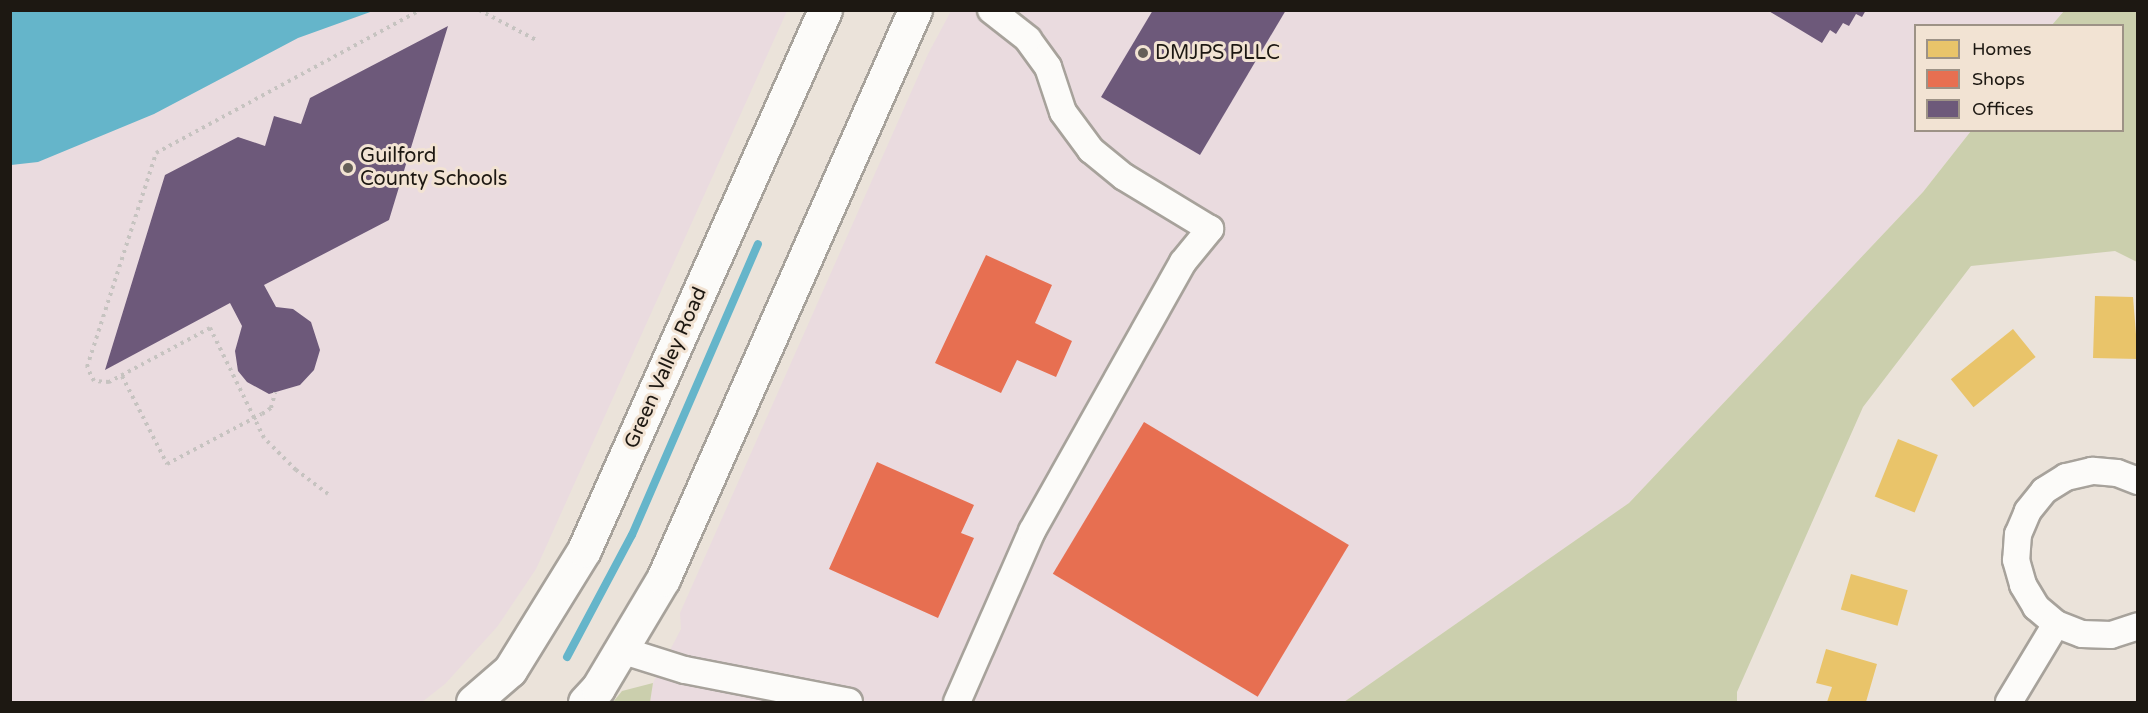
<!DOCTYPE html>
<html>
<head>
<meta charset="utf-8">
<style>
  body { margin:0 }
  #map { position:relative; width:2148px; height:713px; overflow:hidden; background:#ebe3da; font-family:"Varela Round",sans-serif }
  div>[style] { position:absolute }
  .commercial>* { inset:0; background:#eadbdf }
  .green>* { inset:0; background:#cbcfad }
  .water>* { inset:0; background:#65b5ca }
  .homes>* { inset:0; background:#e9c46a; transform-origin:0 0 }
  .shops>* { inset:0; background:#e76f51; transform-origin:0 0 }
  .offices>* { inset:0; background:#6d597a }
  .stream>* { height:8px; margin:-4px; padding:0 4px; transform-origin:4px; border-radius:4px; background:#65b5ca }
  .path>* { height:4px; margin-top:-2px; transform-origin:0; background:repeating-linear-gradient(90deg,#c6c3c0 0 3px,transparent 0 7.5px) }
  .roads { filter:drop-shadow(2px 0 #a7a29b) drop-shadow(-2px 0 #a7a29b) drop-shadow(0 2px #a7a29b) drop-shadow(0 -2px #a7a29b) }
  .minor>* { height:26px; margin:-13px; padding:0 13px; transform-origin:13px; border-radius:13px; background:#fcfbf9 }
  .major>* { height:33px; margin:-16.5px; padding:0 16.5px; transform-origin:16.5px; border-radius:16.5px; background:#fcfbf9 }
  .dots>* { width:16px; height:16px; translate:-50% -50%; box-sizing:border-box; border:3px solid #f2e3d3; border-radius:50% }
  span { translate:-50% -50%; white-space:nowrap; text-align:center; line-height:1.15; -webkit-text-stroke:6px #f2e3d3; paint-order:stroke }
  .poi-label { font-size:20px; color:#1d1812 }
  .left { translate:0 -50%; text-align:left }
  .street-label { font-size:20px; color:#1d1812 }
  .frame { position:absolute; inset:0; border:12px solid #1d1812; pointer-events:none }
  .legend { position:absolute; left:1914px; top:24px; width:210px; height:108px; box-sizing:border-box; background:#f2e3d3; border:2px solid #9d9286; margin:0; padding:8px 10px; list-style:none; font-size:18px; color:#1d1812 }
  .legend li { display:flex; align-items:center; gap:12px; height:30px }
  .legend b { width:30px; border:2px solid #9d9286 }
</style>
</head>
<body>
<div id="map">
  <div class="commercial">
    <i style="clip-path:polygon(10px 11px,787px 11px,536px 569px,497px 627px,445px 684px,422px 702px,11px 702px)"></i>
    <i style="clip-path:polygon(951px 11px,2064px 11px,2052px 25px,1916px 26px,1916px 130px,1971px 131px,1923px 192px,1629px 503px,1344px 702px,650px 702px,653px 683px,681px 629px,680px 613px,928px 54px)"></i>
  </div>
  <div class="green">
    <i style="clip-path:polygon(2064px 11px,2137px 11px,2137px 262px,2115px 251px,1971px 266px,1863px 407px,1737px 692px,1737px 702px,1344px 702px,1629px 503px,1923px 192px,1971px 131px,2122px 130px,2122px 26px,2052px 25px)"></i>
    <i style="clip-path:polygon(653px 683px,650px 702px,613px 702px,622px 691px)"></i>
  </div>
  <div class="water">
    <i style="clip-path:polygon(12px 11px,12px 10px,373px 11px,298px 38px,154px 114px,38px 162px,11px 165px)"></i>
  </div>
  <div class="homes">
    <i style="clip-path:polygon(2095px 296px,2133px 297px,2138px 359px,2093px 358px)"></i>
    <i style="left:2013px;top:329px;width:36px;height:80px;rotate:51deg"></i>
    <i style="left:1898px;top:439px;width:43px;height:62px;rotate:22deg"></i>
    <i style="left:1851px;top:574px;width:59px;height:37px;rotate:16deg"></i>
    <i style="clip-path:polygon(1826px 649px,1877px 664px,1866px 702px,1827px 702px,1832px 687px,1816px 683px)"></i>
  </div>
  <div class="shops">
    <i style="clip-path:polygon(986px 255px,1052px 285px,1035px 323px,1072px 341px,1056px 377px,1017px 360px,1001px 393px,935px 363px)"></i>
    <i style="left:1144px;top:422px;width:239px;height:177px;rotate:31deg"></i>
    <i style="clip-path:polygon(877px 462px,974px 505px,961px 533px,974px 538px,938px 618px,829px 569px)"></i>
  </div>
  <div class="offices">
    <i style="clip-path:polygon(1153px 10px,1286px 10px,1200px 155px,1101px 97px)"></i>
    <i style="clip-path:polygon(1767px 10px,1866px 10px,1862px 17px,1856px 14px,1849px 26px,1843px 23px,1836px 34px,1830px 30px,1822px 43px)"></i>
    <i style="clip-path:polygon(448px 26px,389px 220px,264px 285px,276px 307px,293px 309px,311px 322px,320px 350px,314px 370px,300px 385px,269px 394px,247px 382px,238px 371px,235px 351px,242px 326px,230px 303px,105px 370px,165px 175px,238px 137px,265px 146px,274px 116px,301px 124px,310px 98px)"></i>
  </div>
  <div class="stream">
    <i style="left:567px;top:657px;width:138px;rotate:-62deg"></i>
    <i style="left:632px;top:535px;width:317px;rotate:-66.6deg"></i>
  </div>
  <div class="path">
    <i style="left:479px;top:10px;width:67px;rotate:27.7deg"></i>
    <i style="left:122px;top:376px;width:99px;rotate:62.9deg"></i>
    <i style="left:167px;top:464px;width:107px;rotate:-27.8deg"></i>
    <i style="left:262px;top:414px;width:11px;rotate:-34deg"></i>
    <i style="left:271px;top:408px;width:16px;rotate:-75deg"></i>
    <i style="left:328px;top:494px;width:40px;rotate:-143deg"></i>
    <i style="left:296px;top:470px;width:45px;rotate:-135deg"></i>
    <i style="left:264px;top:438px;width:123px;rotate:-116.1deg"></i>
    <i style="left:210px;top:328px;width:115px;rotate:151.9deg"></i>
    <i style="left:109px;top:382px;width:15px;rotate:-176deg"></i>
    <i style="left:94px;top:381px;width:16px;rotate:-117deg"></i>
    <i style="left:87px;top:367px;width:225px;rotate:-72.1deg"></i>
    <i style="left:156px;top:153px;width:301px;rotate:-28.4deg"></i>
  </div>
  <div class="roads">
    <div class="minor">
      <i style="left:2138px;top:481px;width:22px;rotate:-159deg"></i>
      <i style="left:2117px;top:473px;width:25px;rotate:-175deg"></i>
      <i style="left:2092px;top:471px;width:27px;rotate:167deg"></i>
      <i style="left:2066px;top:477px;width:26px;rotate:148deg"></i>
      <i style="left:2044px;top:491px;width:26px;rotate:129deg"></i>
      <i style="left:2028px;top:511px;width:25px;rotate:113deg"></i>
      <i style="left:2018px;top:534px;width:26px;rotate:94deg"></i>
      <i style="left:2016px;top:560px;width:26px;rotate:74deg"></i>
      <i style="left:2023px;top:585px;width:26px;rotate:59deg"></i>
      <i style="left:2036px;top:607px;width:26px;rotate:40deg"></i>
      <i style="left:2056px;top:624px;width:28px;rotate:21deg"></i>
      <i style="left:2082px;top:634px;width:29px;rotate:2deg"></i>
      <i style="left:2111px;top:635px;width:28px;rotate:-18deg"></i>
      <i style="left:621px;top:650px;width:67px;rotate:17.4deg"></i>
      <i style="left:685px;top:670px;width:167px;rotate:11deg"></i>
      <i style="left:957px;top:702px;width:187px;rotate:-66.3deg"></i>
      <i style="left:1032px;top:531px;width:308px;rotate:-60.7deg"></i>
      <i style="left:1183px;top:262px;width:43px;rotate:-50.7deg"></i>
      <i style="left:1210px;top:229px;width:100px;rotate:-148.8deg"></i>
      <i style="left:1124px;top:177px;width:43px;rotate:-140.7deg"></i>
      <i style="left:1091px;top:150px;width:47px;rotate:-126.4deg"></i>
      <i style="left:1063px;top:112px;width:47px;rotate:-108.4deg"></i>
      <i style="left:1048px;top:67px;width:34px;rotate:-126deg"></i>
      <i style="left:1028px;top:39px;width:47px;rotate:-141.9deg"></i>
      <i style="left:2009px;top:702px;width:91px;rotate:-58.9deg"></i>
    </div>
    <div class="major">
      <i style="left:473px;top:702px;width:49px;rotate:-40.9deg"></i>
      <i style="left:510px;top:670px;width:141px;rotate:-58.3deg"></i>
      <i style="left:584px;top:550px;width:591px;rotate:-65.95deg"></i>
      <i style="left:585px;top:702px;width:19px;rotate:-47deg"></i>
      <i style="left:598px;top:688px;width:127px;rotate:-59.2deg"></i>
      <i style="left:663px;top:579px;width:622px;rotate:-66.11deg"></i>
    </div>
  </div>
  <div class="dots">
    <i style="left:1143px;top:53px;background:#655f58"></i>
    <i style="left:348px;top:168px;background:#655f58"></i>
  </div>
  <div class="poi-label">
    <span class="left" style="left:1155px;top:53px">DMJPS PLLC</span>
    <span class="left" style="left:360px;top:168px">Guilford<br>County Schools</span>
  </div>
  <div class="street-label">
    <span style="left:666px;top:368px;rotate:-66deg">Green Valley Road</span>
  </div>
  <div class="frame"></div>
  <ul class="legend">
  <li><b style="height:16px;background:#e9c46a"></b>Homes</li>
  <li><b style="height:16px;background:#e76f51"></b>Shops</li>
  <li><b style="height:16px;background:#6d597a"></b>Offices</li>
  </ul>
</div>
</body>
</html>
